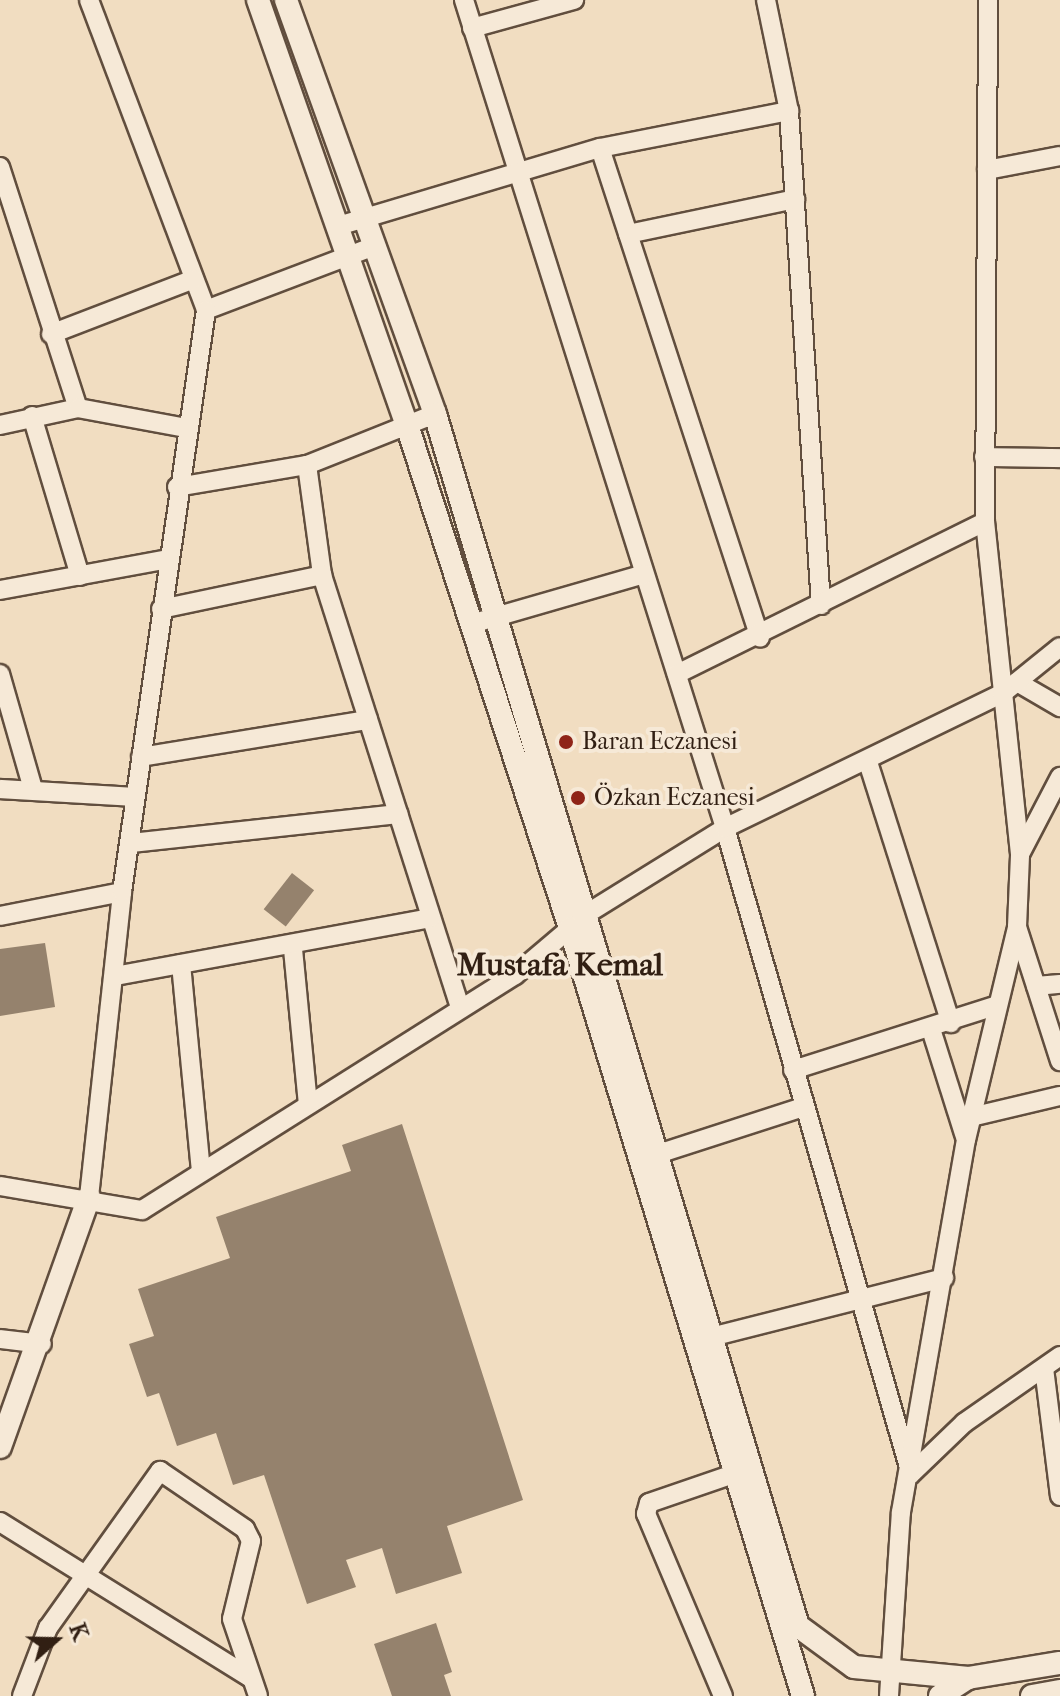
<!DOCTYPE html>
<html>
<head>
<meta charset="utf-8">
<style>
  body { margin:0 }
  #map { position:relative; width:1060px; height:1696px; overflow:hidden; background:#f1ddc1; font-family:"IM FELL French Canon",serif }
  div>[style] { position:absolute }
  .building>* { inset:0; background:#95826d; transform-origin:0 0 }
  .roads { filter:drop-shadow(2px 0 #614e3e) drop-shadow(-2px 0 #614e3e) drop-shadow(0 2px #614e3e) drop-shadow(0 -2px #614e3e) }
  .minor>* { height:18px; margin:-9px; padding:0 9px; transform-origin:9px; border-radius:9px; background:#f6e9d7 }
  .tertiary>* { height:22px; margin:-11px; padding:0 11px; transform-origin:11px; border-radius:11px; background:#f6e9d7 }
  .dots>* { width:22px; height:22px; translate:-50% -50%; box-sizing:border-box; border:4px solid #f6e9d7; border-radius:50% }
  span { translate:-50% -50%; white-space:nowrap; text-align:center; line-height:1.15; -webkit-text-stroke:8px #f6e9d7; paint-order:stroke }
  .poi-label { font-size:24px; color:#311f13 }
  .left { translate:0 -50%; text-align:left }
  .district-label { font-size:32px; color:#311f13; font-weight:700 }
  .north { position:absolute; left:16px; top:1600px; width:80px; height:80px; -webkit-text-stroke:6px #f6e9d7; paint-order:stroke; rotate:70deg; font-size:22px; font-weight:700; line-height:32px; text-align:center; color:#311f13 }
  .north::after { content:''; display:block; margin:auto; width:28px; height:36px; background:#311f13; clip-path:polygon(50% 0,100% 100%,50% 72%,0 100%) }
</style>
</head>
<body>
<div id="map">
  <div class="building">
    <i style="left:292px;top:873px;width:28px;height:46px;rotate:38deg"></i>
    <i style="clip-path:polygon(45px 943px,55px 1007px,0 1016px,0 949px)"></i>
    <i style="clip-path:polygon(402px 1124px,523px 1500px,447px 1526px,462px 1573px,396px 1594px,382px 1548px,346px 1560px,356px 1587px,307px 1604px,264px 1475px,233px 1485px,216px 1433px,177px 1446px,159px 1393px,147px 1397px,129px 1344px,154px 1336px,138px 1289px,230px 1258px,216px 1217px,351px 1171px,342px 1145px)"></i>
    <i style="clip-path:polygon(436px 1623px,452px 1672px,444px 1675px,451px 1696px,392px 1696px,374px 1644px)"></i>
  </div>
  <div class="roads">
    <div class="minor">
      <i style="left:89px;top:0;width:331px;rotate:69.3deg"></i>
      <i style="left:206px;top:310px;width:178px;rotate:-20.8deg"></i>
      <i style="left:464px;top:0;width:868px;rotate:72.5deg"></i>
      <i style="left:725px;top:828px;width:672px;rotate:73.94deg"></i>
      <i style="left:911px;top:1474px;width:74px;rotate:-43.9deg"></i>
      <i style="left:964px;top:1423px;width:117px;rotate:-34.9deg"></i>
      <i style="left:766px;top:0;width:113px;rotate:78.3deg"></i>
      <i style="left:789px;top:111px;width:495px;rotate:86.3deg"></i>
      <i style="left:472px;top:28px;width:106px;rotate:-15.4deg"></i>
      <i style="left:600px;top:148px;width:515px;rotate:71.92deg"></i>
      <i style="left:0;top:167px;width:253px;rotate:72.1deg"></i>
      <i style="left:987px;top:170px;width:74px;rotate:-10.9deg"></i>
      <i style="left:338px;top:226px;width:273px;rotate:-16.6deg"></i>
      <i style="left:600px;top:148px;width:193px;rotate:-11.1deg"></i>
      <i style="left:628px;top:234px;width:171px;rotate:-11.8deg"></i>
      <i style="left:51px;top:334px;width:153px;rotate:-21deg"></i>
      <i style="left:32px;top:416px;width:167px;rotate:73.3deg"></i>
      <i style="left:0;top:425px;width:80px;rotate:-12.3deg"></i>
      <i style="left:78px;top:408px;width:110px;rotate:10.5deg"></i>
      <i style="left:984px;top:457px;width:76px;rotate:0.8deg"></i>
      <i style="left:307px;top:465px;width:111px;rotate:82.2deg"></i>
      <i style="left:322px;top:575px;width:454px;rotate:72.3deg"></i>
      <i style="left:177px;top:487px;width:132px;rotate:-9.6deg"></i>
      <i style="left:307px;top:465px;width:138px;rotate:-21.7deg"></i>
      <i style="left:0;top:590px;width:172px;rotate:-10.4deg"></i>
      <i style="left:161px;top:609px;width:165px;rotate:-11.9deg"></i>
      <i style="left:471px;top:624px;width:180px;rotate:-16.1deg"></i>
      <i style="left:0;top:674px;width:120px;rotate:74deg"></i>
      <i style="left:677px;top:674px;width:343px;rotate:-26.3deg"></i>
      <i style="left:1017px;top:682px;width:50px;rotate:30.2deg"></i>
      <i style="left:141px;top:757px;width:230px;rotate:-9.3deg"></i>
      <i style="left:868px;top:762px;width:274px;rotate:72.4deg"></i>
      <i style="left:0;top:789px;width:135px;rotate:3.4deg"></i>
      <i style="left:131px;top:843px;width:269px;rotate:-6.2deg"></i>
      <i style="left:1020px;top:854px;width:87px;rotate:-62.5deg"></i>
      <i style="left:0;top:916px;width:124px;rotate:-11.1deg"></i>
      <i style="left:1017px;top:927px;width:141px;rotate:72.2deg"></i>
      <i style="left:293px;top:949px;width:156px;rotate:84.5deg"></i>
      <i style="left:181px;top:964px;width:207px;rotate:84.5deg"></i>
      <i style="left:115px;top:976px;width:321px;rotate:-10.4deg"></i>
      <i style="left:1036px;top:986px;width:24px;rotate:-5deg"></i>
      <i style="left:931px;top:1029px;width:113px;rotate:72.5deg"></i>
      <i style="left:793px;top:1070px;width:212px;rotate:-17.6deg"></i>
      <i style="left:971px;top:1117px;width:91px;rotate:-13.3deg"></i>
      <i style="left:661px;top:1153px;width:149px;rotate:-17.9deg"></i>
      <i style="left:0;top:1186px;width:144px;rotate:9.6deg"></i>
      <i style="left:142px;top:1210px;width:441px;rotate:-32.2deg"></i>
      <i style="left:515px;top:975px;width:96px;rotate:-40.3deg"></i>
      <i style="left:588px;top:913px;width:161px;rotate:-31.8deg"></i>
      <i style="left:725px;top:828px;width:309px;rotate:-25.9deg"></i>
      <i style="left:1003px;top:693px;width:73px;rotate:-38.9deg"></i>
      <i style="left:89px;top:1197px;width:307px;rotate:-83.8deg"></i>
      <i style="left:122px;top:892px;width:588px;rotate:-81.79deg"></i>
      <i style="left:0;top:1339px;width:42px;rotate:6.8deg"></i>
      <i style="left:699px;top:1340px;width:253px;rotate:-14.2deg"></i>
      <i style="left:1044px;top:1368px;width:129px;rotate:82.9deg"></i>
      <i style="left:0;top:1522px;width:296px;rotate:31.9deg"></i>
      <i style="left:22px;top:1696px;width:73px;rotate:-69.1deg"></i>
      <i style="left:48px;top:1628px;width:193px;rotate:-54.5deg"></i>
      <i style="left:160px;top:1471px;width:103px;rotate:34.3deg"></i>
      <i style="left:245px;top:1529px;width:13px;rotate:63deg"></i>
      <i style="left:251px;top:1541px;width:80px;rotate:103.7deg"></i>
      <i style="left:232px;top:1619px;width:81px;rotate:71.3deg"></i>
      <i style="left:723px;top:1696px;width:198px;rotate:-112.9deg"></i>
      <i style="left:646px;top:1514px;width:11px;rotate:-75deg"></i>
      <i style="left:649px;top:1503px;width:87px;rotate:-18.9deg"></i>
      <i style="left:889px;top:1696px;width:184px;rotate:-86.3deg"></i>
      <i style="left:901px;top:1512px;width:378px;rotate:-80.1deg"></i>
      <i style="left:966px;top:1140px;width:219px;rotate:-76.5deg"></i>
      <i style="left:1017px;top:927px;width:73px;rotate:-87.6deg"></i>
      <i style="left:1020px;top:854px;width:334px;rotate:-96deg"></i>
      <i style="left:985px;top:522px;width:522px;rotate:-89.67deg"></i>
    </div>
    <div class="tertiary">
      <i style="left:258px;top:0;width:447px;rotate:70.7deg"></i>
      <i style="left:406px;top:422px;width:532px;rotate:72.04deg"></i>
      <i style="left:570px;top:928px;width:803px;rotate:73.12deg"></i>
      <i style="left:286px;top:0;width:440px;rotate:70.2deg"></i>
      <i style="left:435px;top:414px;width:1265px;rotate:73.33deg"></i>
      <i style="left:798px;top:1626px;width:69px;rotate:36.2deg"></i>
      <i style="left:854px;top:1667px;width:115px;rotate:5.5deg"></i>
      <i style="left:0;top:1447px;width:265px;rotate:-70.4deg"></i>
      <i style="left:940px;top:1696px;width:33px;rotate:-33deg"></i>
      <i style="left:968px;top:1678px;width:93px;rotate:-9.3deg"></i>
      <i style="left:1032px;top:1696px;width:28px;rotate:-10deg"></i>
    </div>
  </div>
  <div class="dots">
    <i style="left:566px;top:742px;background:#8f2418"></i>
    <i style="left:578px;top:798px;background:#8f2418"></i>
  </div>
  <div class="poi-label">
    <span class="left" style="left:582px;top:742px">Baran Eczanesi</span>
    <span class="left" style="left:594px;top:798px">Özkan Eczanesi</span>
  </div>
  <div class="district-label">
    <span style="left:560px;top:965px">Mustafa Kemal</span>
  </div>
  <div class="north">K</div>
</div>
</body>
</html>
